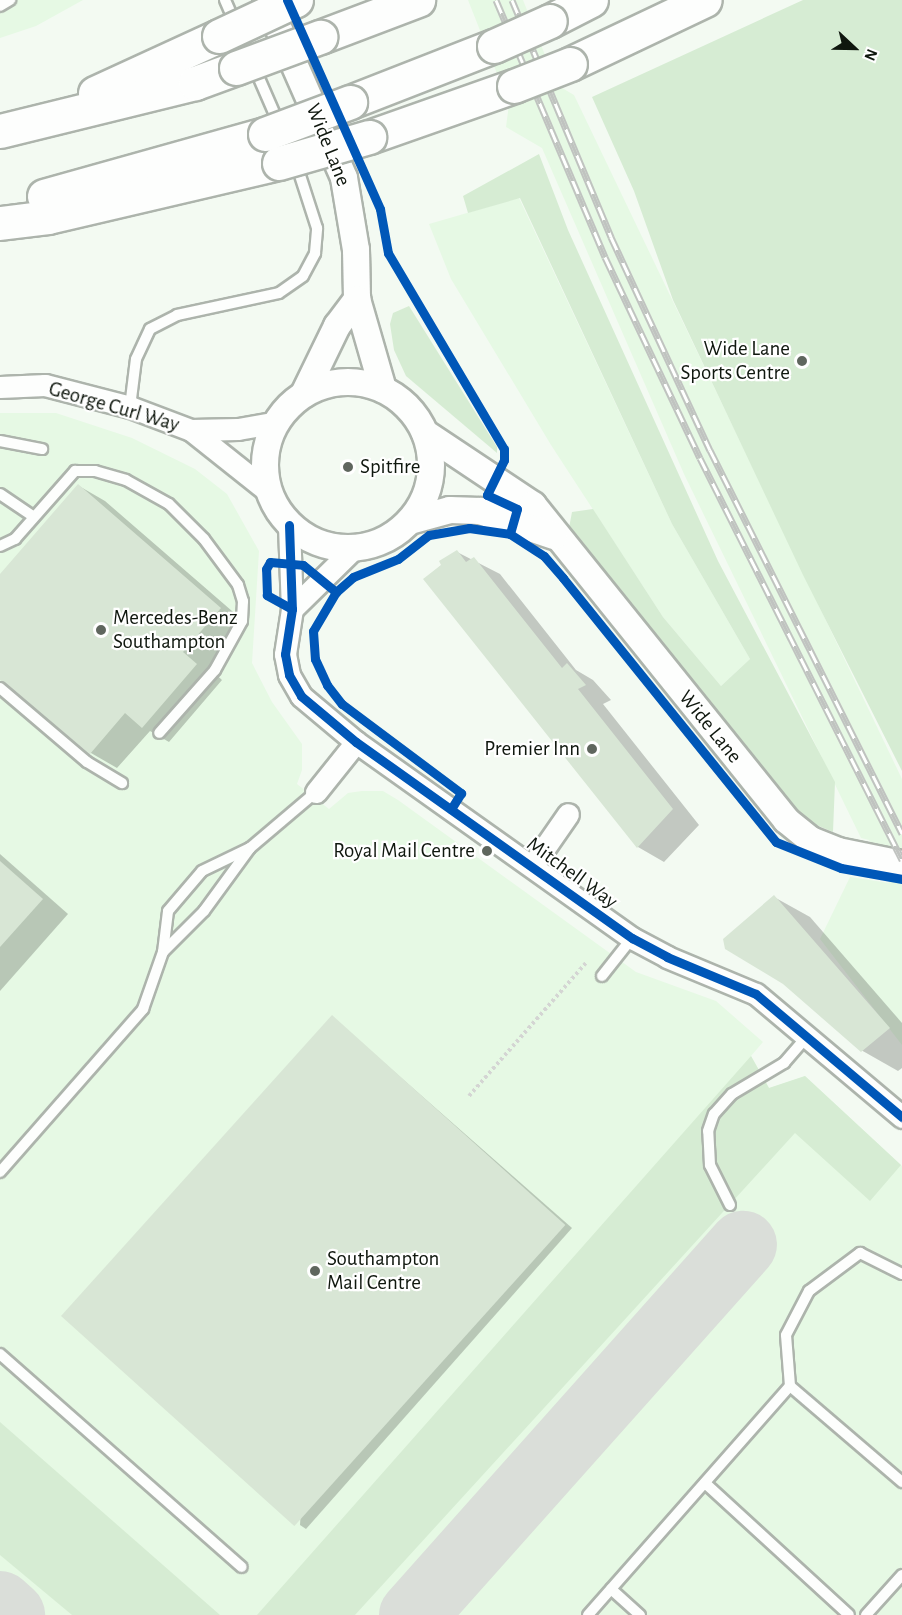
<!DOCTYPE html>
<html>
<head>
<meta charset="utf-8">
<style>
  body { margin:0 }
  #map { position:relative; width:902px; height:1615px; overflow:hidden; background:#f3faf2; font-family:"Alegreya Sans",sans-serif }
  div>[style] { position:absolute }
  .built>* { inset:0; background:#e6f9e4 }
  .green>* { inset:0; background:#d6ecd3 }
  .shadow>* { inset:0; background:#0003 }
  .taxiway>* { height:68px; margin:-34px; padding:0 34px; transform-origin:34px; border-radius:34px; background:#daded9 }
  .building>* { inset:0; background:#d8e6d5; transform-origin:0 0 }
  .path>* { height:4px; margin-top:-2px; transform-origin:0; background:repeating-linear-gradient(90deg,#d4d5d3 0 3px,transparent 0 6px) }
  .roads { filter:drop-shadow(2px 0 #adb4ac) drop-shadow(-2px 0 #adb4ac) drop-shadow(0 2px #adb4ac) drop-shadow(0 -2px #adb4ac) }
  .service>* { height:10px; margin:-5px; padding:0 5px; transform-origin:5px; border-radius:5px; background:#fdfefd }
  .minor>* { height:21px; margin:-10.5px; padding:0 10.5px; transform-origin:10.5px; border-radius:10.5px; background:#fdfefd }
  .tertiary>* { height:26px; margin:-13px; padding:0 13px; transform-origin:13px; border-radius:13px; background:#fdfefd }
  .tertiary>.ring { margin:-13px; padding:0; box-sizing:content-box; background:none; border:26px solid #fdfefd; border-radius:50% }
  .motorway>* { height:33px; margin:-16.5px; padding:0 16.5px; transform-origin:16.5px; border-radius:16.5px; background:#fdfefd }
  .rail>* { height:7px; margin-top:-3.5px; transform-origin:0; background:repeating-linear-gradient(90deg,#fff 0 14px,#c0c3c0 0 28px); box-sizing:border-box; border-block:2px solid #c0c3c0 }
  .bridges { filter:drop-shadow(2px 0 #adb4ac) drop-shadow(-2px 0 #adb4ac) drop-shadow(0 2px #adb4ac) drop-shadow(0 -2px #adb4ac) }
  .motorway-bridge>* { height:33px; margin:-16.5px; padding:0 16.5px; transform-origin:16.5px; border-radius:16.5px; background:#fdfefd }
  .cycleway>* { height:9px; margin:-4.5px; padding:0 4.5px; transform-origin:4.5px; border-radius:4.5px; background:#0057b8 }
  .dots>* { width:16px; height:16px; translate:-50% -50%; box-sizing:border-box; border:3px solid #fff; border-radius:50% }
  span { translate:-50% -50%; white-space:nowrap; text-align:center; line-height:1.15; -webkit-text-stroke:4.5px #fff; paint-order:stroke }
  .street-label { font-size:21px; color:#0f170e }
  .poi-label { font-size:21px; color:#0f170e }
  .right { translate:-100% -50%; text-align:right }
  .left { translate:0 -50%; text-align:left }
  .north { position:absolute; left:824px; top:18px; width:60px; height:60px; -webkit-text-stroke:4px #fff; paint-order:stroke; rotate:112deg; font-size:16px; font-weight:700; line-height:24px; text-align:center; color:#0f170e }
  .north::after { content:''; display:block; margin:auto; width:21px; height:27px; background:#0f170e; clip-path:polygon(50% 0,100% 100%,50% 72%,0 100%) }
</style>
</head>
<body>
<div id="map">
  <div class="built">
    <i style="clip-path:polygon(0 0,83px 0,36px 26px,0 38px)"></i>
    <i style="clip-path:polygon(468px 0,523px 0,557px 85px,574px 95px,902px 779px,902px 1045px,820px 939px,850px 877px,889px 883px,869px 840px,861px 838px,684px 474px,542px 148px,506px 127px,509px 104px)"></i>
    <i style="clip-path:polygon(519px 198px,672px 524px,750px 659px,721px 686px,663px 617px,551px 445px,451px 279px,429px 224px)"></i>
    <i style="clip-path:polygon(0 413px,56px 413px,132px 438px,195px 469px,227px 494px,259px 551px,252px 663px,272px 702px,302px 744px,302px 770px,297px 784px,329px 809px,348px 793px,362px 791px,383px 791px,398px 800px,636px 972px,716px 1001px,763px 1042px,751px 1056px,769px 1088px,805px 1076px,902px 1166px,902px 1615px,0 1615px)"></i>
  </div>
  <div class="green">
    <i style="clip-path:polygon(803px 0,902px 0,902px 771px,803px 575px,673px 300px,634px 191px,592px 97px)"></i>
    <i style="clip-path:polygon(539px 154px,568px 230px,718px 561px,835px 782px,833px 832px,802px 819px,716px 722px,569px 528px,572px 512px,593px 509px,663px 617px,721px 686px,750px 659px,672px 524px,520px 198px,468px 213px,463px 196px)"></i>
    <i style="clip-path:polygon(409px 306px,497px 447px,497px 453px,406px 376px,394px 350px,390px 324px,393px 313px)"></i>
    <i style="clip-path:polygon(751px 1056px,769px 1088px,805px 1076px,901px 1165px,870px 1201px,795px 1133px,355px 1615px,257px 1615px)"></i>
    <i style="clip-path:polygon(0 1422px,220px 1615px,72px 1615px,0 1555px)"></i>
  </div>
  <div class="shadow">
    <i style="clip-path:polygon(79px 486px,105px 501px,247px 624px,209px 668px,222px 680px,169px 742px,150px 731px,117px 768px,91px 753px,0 677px,0 576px)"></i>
    <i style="clip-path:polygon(457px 552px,500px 574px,576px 670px,593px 680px,611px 700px,603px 704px,699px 825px,664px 862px,638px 847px,425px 579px)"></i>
    <i style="clip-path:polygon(0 854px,68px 914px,0 991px)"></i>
    <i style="clip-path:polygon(774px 897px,810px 917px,902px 1023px,902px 1068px,898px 1071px,861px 1050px,784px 983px)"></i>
    <i style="clip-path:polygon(332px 1017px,572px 1228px,306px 1529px,300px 1525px)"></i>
  </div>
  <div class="taxiway">
    <i style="left:0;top:1605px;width:15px;rotate:42deg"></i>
    <i style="left:413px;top:1615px;width:496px;rotate:-48.3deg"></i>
  </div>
  <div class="building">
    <i style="clip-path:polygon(78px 484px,221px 608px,183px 652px,197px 664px,142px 728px,125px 713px,90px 754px,0 680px,0 574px)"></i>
    <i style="clip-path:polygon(457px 550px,466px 562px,474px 557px,562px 668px,567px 663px,586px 685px,578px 689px,673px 809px,637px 848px,423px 579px,441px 565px,439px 561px)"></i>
    <i style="clip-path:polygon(0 861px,43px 899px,0 947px)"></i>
    <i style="clip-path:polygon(774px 895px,890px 1028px,861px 1052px,783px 984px,725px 949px,723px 939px)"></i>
    <i style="left:332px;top:1015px;width:314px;height:405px;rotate:42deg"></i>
  </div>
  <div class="path">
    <i style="left:469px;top:1096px;width:177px;rotate:-48.7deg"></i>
  </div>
  <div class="roads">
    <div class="service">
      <i style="left:225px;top:0;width:135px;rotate:66.5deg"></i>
      <i style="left:0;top:6px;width:12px;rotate:-31deg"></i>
      <i style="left:130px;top:407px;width:48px;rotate:-82.9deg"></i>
      <i style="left:136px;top:359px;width:33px;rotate:-65deg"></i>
      <i style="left:150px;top:329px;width:30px;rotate:-27deg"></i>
      <i style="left:177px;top:315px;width:104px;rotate:-12.2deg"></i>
      <i style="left:279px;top:293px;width:29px;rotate:-35deg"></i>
      <i style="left:303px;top:276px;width:26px;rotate:-62deg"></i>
      <i style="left:315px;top:253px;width:25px;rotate:-85deg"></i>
      <i style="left:317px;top:228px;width:68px;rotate:-107.9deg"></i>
      <i style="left:0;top:441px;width:43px;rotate:10.8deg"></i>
      <i style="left:0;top:494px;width:40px;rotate:34deg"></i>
      <i style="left:0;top:546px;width:17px;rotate:-25deg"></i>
      <i style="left:15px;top:539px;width:91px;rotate:-48.6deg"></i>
      <i style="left:75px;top:471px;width:20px"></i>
      <i style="left:95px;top:471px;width:32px;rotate:16deg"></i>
      <i style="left:126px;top:480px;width:49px;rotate:29.2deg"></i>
      <i style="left:169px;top:504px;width:49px;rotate:45deg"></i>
      <i style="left:204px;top:539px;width:57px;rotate:53.5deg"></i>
      <i style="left:238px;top:585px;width:17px;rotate:73deg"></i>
      <i style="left:243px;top:601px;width:20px;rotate:93deg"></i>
      <i style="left:242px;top:621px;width:56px;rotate:118.9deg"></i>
      <i style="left:215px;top:670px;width:84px;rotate:131.6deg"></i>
      <i style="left:0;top:688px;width:114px;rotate:40.4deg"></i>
      <i style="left:87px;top:762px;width:41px;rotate:31deg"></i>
      <i style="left:163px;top:952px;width:58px;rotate:-45deg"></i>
      <i style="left:204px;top:911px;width:78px;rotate:-53.9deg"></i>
      <i style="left:250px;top:848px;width:87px;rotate:-40.3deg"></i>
      <i style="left:602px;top:976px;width:48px;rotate:-51.7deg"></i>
      <i style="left:0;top:1172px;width:217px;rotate:-48.7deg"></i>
      <i style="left:143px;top:1009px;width:60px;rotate:-70.7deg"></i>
      <i style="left:163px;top:952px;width:41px;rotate:-83deg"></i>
      <i style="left:168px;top:911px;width:52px;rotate:-49.6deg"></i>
      <i style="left:202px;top:871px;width:53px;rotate:-25.6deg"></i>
      <i style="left:730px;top:1205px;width:45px;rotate:-116.6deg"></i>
      <i style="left:710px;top:1165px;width:34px;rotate:-93deg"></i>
      <i style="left:708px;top:1131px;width:18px;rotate:-71deg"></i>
      <i style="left:714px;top:1114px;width:27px;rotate:-48deg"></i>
      <i style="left:732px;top:1094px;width:61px;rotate:-30.8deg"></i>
      <i style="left:784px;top:1063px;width:35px;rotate:-49deg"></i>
      <i style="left:0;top:1354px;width:322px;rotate:41.4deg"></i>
      <i style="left:790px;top:1386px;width:148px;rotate:40.6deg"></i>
      <i style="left:705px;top:1483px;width:195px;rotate:42.5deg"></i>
      <i style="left:611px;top:1589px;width:39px;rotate:42deg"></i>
      <i style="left:588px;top:1615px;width:305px;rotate:-48.6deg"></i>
      <i style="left:790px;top:1386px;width:51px;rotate:-94.5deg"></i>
      <i style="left:786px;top:1335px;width:50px;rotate:-62.4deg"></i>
      <i style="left:809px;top:1291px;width:64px;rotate:-36.7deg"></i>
      <i style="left:860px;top:1253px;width:47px;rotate:26.6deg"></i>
      <i style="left:866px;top:1615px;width:54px;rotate:-48deg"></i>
    </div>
    <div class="minor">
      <i style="left:0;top:387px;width:45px;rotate:-2.5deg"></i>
      <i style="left:45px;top:385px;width:88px;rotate:14.5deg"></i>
      <i style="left:130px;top:407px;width:65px;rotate:20.7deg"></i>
      <i style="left:191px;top:430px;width:47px;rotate:-1.2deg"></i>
      <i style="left:238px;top:429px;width:40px;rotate:-10deg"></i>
      <i style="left:191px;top:430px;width:100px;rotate:38.5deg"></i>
      <i style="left:289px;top:525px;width:84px;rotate:88deg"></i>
      <i style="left:292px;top:609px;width:46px;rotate:98.8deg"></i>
      <i style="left:285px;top:654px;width:21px;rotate:79deg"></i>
      <i style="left:289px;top:675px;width:24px;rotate:60deg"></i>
      <i style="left:301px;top:696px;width:72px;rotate:39.9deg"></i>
      <i style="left:356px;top:742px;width:339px;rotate:35.4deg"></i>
      <i style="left:632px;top:938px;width:40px;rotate:28deg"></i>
      <i style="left:667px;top:957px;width:96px;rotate:22.6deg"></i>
      <i style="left:756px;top:994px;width:191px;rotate:40.1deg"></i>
      <i style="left:292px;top:609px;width:86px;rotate:-44.5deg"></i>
      <i style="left:316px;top:792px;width:64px;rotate:-51.3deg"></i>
      <i style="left:532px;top:866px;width:63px;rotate:-55.3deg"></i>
    </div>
    <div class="tertiary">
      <i style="left:266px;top:0;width:194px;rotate:66.3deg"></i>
      <i style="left:344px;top:178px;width:73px;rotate:80.5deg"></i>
      <i style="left:356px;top:250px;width:49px;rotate:88.8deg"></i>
      <i style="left:357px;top:299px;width:94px;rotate:73.9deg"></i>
      <i class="ring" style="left:265px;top:382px;width:140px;height:140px"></i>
      <i style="left:304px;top:394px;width:76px;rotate:-64.1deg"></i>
      <i style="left:337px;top:326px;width:34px;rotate:-53deg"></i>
      <i style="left:425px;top:433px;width:130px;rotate:33.7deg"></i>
      <i style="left:533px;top:505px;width:404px;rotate:51.2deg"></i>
      <i style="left:786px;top:820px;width:32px;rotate:39deg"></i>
      <i style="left:811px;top:840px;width:29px;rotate:22deg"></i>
      <i style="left:838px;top:851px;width:65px;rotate:11.5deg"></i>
      <i style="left:410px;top:521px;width:41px;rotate:-15.4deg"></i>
      <i style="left:450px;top:510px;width:30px;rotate:2deg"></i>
      <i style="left:480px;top:511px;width:78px;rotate:18.7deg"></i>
    </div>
    <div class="motorway">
      <i style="left:550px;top:21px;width:46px;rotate:-27.1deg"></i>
      <i style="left:320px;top:37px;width:105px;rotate:-20.7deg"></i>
      <i style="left:570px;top:64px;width:149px;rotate:-25.4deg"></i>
      <i style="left:95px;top:93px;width:136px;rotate:-24.7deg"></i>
      <i style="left:350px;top:102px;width:155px;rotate:-21.3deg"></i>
      <i style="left:0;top:131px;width:201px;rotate:-13.8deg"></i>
      <i style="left:195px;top:83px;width:44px;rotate:-20.1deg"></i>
      <i style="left:369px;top:137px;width:154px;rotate:-19.4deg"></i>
      <i style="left:44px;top:196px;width:230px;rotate:-15.7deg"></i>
      <i style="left:0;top:223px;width:48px;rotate:-7.1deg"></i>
      <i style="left:48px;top:217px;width:237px;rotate:-13.2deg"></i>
    </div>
  </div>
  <div class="rail">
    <i style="left:496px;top:0;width:279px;rotate:67deg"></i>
    <i style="left:605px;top:257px;width:222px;rotate:64.7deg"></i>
    <i style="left:700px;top:458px;width:450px;rotate:63.3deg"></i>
    <i style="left:512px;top:0;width:257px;rotate:67.3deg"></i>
    <i style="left:611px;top:237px;width:235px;rotate:65.1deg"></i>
    <i style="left:710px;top:450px;width:429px;rotate:63.4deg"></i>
  </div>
  <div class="bridges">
    <div class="motorway-bridge">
      <i style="left:219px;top:36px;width:85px;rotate:-25.1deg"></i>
      <i style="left:494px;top:46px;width:61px;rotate:-24.1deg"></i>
      <i style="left:236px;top:68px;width:90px;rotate:-20.3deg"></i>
      <i style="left:514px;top:86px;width:60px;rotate:-21.4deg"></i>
      <i style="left:265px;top:134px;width:91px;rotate:-20.6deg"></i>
      <i style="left:279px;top:163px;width:94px;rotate:-16.1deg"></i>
    </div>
  </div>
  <div class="cycleway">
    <i style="left:287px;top:0;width:229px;rotate:66deg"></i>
    <i style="left:380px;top:209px;width:45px;rotate:79.7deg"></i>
    <i style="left:388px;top:253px;width:228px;rotate:59.4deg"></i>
    <i style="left:504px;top:449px;width:11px;rotate:90deg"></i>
    <i style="left:504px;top:460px;width:39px;rotate:116deg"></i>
    <i style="left:487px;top:495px;width:33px;rotate:25deg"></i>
    <i style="left:517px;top:509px;width:26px;rotate:106deg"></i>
    <i style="left:510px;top:534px;width:40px;rotate:32.9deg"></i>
    <i style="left:544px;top:556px;width:29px;rotate:49deg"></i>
    <i style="left:563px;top:578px;width:339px;rotate:51.1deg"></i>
    <i style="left:776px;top:842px;width:70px;rotate:21.8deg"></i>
    <i style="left:841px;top:868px;width:62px;rotate:10.2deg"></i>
    <i style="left:289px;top:525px;width:84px;rotate:88deg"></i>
    <i style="left:292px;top:609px;width:46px;rotate:98.8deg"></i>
    <i style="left:285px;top:654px;width:21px;rotate:79deg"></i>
    <i style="left:289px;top:675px;width:24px;rotate:60deg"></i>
    <i style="left:301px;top:696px;width:72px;rotate:39.9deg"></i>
    <i style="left:356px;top:742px;width:339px;rotate:35.4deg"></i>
    <i style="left:632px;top:938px;width:40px;rotate:28deg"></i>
    <i style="left:667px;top:957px;width:96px;rotate:22.6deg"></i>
    <i style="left:756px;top:994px;width:191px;rotate:40.1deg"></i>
    <i style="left:336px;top:592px;width:23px;rotate:-41deg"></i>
    <i style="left:353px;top:577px;width:48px;rotate:-21.8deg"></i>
    <i style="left:398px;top:559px;width:39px;rotate:-38deg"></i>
    <i style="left:429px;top:535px;width:41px;rotate:-9.9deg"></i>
    <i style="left:469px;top:528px;width:41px;rotate:8.3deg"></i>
    <i style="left:292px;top:609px;width:29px;rotate:-151deg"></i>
    <i style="left:267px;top:595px;width:26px;rotate:-92deg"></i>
    <i style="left:266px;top:569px;width:8px;rotate:-60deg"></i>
    <i style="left:270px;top:562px;width:33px;rotate:5deg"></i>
    <i style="left:303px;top:565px;width:43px;rotate:39.3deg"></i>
    <i style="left:336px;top:592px;width:45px;rotate:120.5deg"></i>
    <i style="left:313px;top:631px;width:28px;rotate:86deg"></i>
    <i style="left:315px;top:659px;width:29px;rotate:65deg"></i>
    <i style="left:327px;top:685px;width:24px;rotate:52deg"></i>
    <i style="left:342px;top:704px;width:149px;rotate:36.8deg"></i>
    <i style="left:461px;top:793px;width:19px;rotate:122deg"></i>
  </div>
  <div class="dots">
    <i style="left:802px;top:361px;background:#5f665e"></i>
    <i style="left:348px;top:467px;background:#5f665e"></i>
    <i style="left:101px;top:630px;background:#5f665e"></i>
    <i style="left:592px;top:749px;background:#5f665e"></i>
    <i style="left:487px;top:851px;background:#5f665e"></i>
    <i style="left:315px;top:1271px;background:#5f665e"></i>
  </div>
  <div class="street-label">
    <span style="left:328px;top:145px;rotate:68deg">Wide Lane</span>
    <span style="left:114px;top:407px;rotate:16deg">George Curl Way</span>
    <span style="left:710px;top:727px;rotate:51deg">Wide Lane</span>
    <span style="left:572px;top:873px;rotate:36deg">Mitchell Way</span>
  </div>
  <div class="poi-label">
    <span class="right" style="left:790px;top:361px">Wide Lane<br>Sports Centre</span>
    <span class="left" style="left:360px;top:467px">Spitfire</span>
    <span class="left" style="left:113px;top:630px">Mercedes-Benz<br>Southampton</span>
    <span class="right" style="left:580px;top:749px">Premier Inn</span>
    <span class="right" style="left:475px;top:851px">Royal Mail Centre</span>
    <span class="left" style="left:327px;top:1271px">Southampton<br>Mail Centre</span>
  </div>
  <div class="north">N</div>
</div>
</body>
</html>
